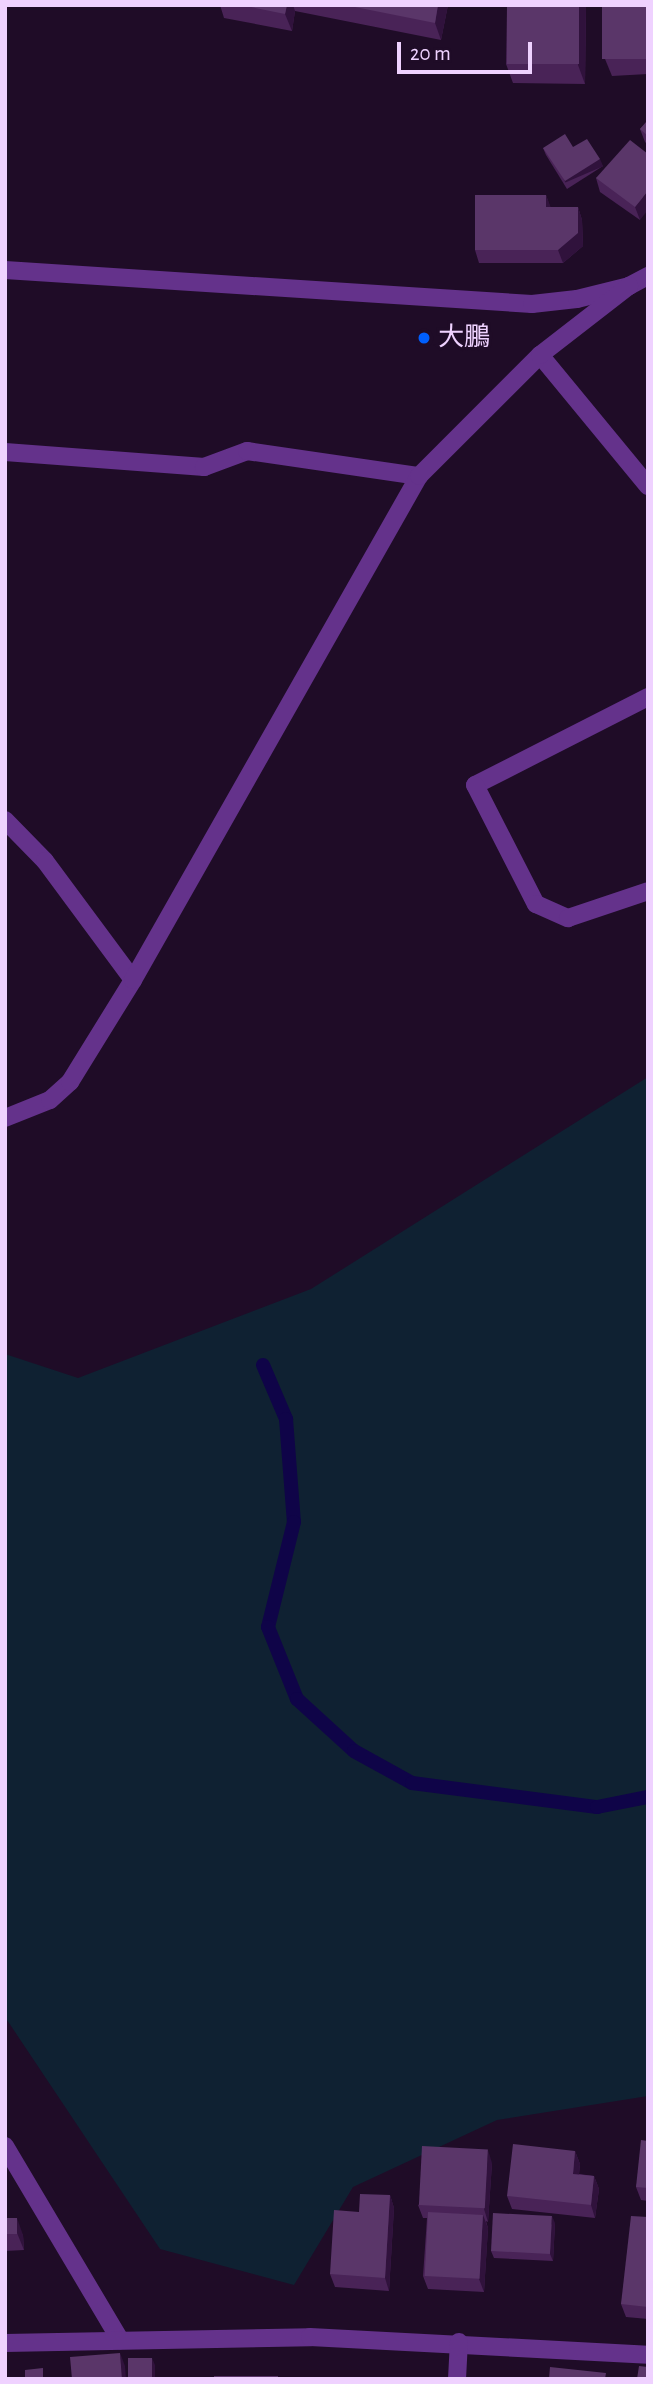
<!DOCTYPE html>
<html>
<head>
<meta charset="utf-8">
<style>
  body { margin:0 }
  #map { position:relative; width:653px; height:2384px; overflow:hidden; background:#1f0c27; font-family:"Alegreya Sans","Noto Sans JP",sans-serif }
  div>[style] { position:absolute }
  .green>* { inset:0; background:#0f2132 }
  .stream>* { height:14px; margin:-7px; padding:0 7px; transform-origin:7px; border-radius:7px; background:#0f0448 }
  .minor>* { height:18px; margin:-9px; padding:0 9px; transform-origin:9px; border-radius:9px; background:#64328b }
  .wall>* { inset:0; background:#492357 }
  .shaded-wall>* { inset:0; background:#30123c; transform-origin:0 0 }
  .building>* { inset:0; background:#5a3669; transform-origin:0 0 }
  .dots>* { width:19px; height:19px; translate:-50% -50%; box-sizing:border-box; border:4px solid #1f0c27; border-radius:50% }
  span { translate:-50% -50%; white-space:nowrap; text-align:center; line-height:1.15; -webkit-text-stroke:6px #1f0c27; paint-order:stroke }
  .poi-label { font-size:26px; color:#efd2ff }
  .left { translate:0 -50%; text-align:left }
  .frame { position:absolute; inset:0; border:7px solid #efd2ff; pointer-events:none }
  .scale { position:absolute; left:397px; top:42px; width:135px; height:32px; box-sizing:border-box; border:4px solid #efd2ff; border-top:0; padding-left:9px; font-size:21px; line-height:24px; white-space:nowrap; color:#efd2ff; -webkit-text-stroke:5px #1f0c27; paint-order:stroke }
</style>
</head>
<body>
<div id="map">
  <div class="green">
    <i style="clip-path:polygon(648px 1077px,648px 2096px,497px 2120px,353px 2187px,294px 2285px,160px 2249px,5px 2017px,5px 1354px,78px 1378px,311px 1289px)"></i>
  </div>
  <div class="stream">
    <i style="left:263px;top:1365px;width:59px;rotate:66.9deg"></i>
    <i style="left:286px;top:1419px;width:103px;rotate:85.6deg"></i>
    <i style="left:294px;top:1522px;width:108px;rotate:103.9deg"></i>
    <i style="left:268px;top:1627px;width:78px;rotate:68.1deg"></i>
    <i style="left:297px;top:1699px;width:77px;rotate:42.4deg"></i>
    <i style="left:354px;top:1751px;width:66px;rotate:28.9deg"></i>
    <i style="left:412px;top:1783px;width:187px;rotate:7.4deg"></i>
    <i style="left:597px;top:1807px;width:52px;rotate:-11.1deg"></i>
  </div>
  <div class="minor">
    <i style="left:5px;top:270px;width:528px;rotate:3.69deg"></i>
    <i style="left:532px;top:304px;width:45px;rotate:-6.3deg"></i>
    <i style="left:577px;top:299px;width:54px;rotate:-14deg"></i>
    <i style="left:629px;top:286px;width:21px;rotate:-28deg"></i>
    <i style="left:540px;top:355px;width:170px;rotate:50.5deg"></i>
    <i style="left:5px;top:452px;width:200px;rotate:4.3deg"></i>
    <i style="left:204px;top:467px;width:46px;rotate:-20.4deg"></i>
    <i style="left:247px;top:451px;width:174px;rotate:8.3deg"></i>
    <i style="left:648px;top:697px;width:194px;rotate:153deg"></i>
    <i style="left:475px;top:785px;width:134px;rotate:62.9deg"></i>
    <i style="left:536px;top:904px;width:35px;rotate:24deg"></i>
    <i style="left:568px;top:918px;width:84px;rotate:-18.6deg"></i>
    <i style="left:5px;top:820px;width:57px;rotate:45.7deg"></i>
    <i style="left:45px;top:861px;width:148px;rotate:53.5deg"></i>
    <i style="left:5px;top:1118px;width:48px;rotate:-21.8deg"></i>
    <i style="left:50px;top:1100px;width:27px;rotate:-42deg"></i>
    <i style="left:70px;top:1082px;width:120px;rotate:-58.3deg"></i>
    <i style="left:133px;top:980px;width:579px;rotate:-60.43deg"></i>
    <i style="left:419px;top:476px;width:171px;rotate:-45deg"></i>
    <i style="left:540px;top:355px;width:113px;rotate:-37.8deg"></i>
    <i style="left:5px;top:2146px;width:226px;rotate:59.3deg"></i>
    <i style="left:5px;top:2343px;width:305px;rotate:-1.1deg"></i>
    <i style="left:310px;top:2337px;width:338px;rotate:3deg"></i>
    <i style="left:457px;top:2379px;width:37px;rotate:-87deg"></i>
  </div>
  <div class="wall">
    <i style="clip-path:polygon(220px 5px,448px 5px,441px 40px,295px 11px,292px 31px,224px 18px)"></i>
    <i style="clip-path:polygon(507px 5px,586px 5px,585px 84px,513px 83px,506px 64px)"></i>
    <i style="clip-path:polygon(648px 5px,648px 74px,612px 76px,605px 59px)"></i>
    <i style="clip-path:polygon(648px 120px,648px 145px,645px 142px,640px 129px)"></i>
    <i style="clip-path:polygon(573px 147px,603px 166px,567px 189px,546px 155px,543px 148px)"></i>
    <i style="clip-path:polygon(648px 154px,640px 220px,600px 192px,596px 178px)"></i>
    <i style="clip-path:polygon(546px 195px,550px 207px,578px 207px,582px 220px,583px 246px,563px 263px,479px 263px,475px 250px)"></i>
    <i style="clip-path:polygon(648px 2141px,648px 2201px,641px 2200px,636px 2187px)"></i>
    <i style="clip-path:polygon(575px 2151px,580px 2164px,579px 2174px,594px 2176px,599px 2189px,595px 2218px,512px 2209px,507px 2196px)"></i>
    <i style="clip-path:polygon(492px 2163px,488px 2222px,486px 2221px,488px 2228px,484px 2292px,428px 2289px,423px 2276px,427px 2218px,423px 2218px,418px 2205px)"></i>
    <i style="clip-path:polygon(390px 2195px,394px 2208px,389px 2291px,335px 2287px,330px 2274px,359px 2212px)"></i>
    <i style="clip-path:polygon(648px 2217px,648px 2319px,626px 2317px,621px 2304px)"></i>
    <i style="clip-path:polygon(5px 2218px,23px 2235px,24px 2250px,5px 2251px)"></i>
    <i style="clip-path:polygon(555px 2223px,553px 2261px,494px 2258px,491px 2251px)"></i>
  </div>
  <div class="shaded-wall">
    <i style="clip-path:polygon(287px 5px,293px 5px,295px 11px,292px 31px,285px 14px)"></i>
    <i style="clip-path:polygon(438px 5px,448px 5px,441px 40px,435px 23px)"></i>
    <i style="clip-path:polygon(579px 5px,586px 5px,585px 84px,578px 65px)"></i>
    <i style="left:600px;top:159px;width:8px;height:41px;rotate:67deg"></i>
    <i style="clip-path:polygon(648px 191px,648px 210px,640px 220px,635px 207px)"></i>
    <i style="clip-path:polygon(546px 195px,551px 208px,546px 207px)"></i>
    <i style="clip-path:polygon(578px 207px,582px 220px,583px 246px,563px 263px,558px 250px)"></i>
    <i style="clip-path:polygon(488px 2150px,492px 2163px,488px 2222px,484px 2209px)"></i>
    <i style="clip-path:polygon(575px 2151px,580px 2164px,578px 2187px,573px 2174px)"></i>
    <i style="clip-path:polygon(594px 2176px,599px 2189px,595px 2218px,591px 2205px)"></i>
    <i style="clip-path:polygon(390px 2195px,394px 2208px,389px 2291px,385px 2278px)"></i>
    <i style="clip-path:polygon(483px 2215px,488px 2228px,484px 2292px,479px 2279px)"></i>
    <i style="clip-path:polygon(552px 2216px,555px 2223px,553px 2261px,550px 2254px)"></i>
    <i style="clip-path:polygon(17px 2218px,23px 2235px,24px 2250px,17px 2233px)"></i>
    <i style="clip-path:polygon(120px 2353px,125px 2366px,126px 2379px,122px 2379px)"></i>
    <i style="clip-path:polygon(152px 2358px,155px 2365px,155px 2379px,152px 2379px)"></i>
  </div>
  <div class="building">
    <i style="clip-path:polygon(241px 5px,287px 5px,285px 14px)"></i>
    <i style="clip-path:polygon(345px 5px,438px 5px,435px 23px)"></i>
    <i style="left:507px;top:5px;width:72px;height:59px"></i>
    <i style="left:602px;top:5px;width:46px;height:54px"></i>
    <i style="clip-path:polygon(648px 120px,648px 136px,640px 129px)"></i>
    <i style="clip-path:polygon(565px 134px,573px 147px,587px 139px,600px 159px,565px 181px,543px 148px)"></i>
    <i style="clip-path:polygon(630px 140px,648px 154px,648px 191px,635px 207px,596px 178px)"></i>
    <i style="clip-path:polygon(475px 195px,546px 195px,546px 207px,578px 207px,578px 233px,558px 250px,475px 250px)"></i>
    <i style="clip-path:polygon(641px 2140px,648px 2141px,648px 2188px,636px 2187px)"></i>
    <i style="clip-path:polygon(513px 2144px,575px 2151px,573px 2174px,594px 2176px,591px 2205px,507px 2196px)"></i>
    <i style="left:422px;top:2146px;width:66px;height:59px;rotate:3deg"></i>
    <i style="clip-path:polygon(360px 2194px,390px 2195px,385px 2278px,330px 2274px,334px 2210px,359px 2212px)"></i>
    <i style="left:428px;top:2212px;width:55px;height:64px;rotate:3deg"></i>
    <i style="left:493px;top:2213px;width:59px;height:38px;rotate:3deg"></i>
    <i style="clip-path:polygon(631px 2216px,648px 2217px,648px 2307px,621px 2304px)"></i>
    <i style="left:5px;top:2218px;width:12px;height:16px"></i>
    <i style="clip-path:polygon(120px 2353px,122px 2379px,72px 2379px,70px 2357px)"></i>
    <i style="left:128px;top:2358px;width:24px;height:21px"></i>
    <i style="clip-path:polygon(639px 2366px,648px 2367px,648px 2379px,637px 2379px)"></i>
    <i style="clip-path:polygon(550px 2367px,606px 2373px,605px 2379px,549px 2379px)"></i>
    <i style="clip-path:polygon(43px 2368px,43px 2379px,25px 2379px,25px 2370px)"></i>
    <i style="left:214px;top:2376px;width:64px;height:3px"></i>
  </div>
  <div class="dots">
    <i style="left:424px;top:338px;background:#005ffd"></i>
  </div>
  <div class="poi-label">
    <span class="left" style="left:438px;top:338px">大鵬</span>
  </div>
  <div class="frame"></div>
  <div class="scale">20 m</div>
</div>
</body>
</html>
